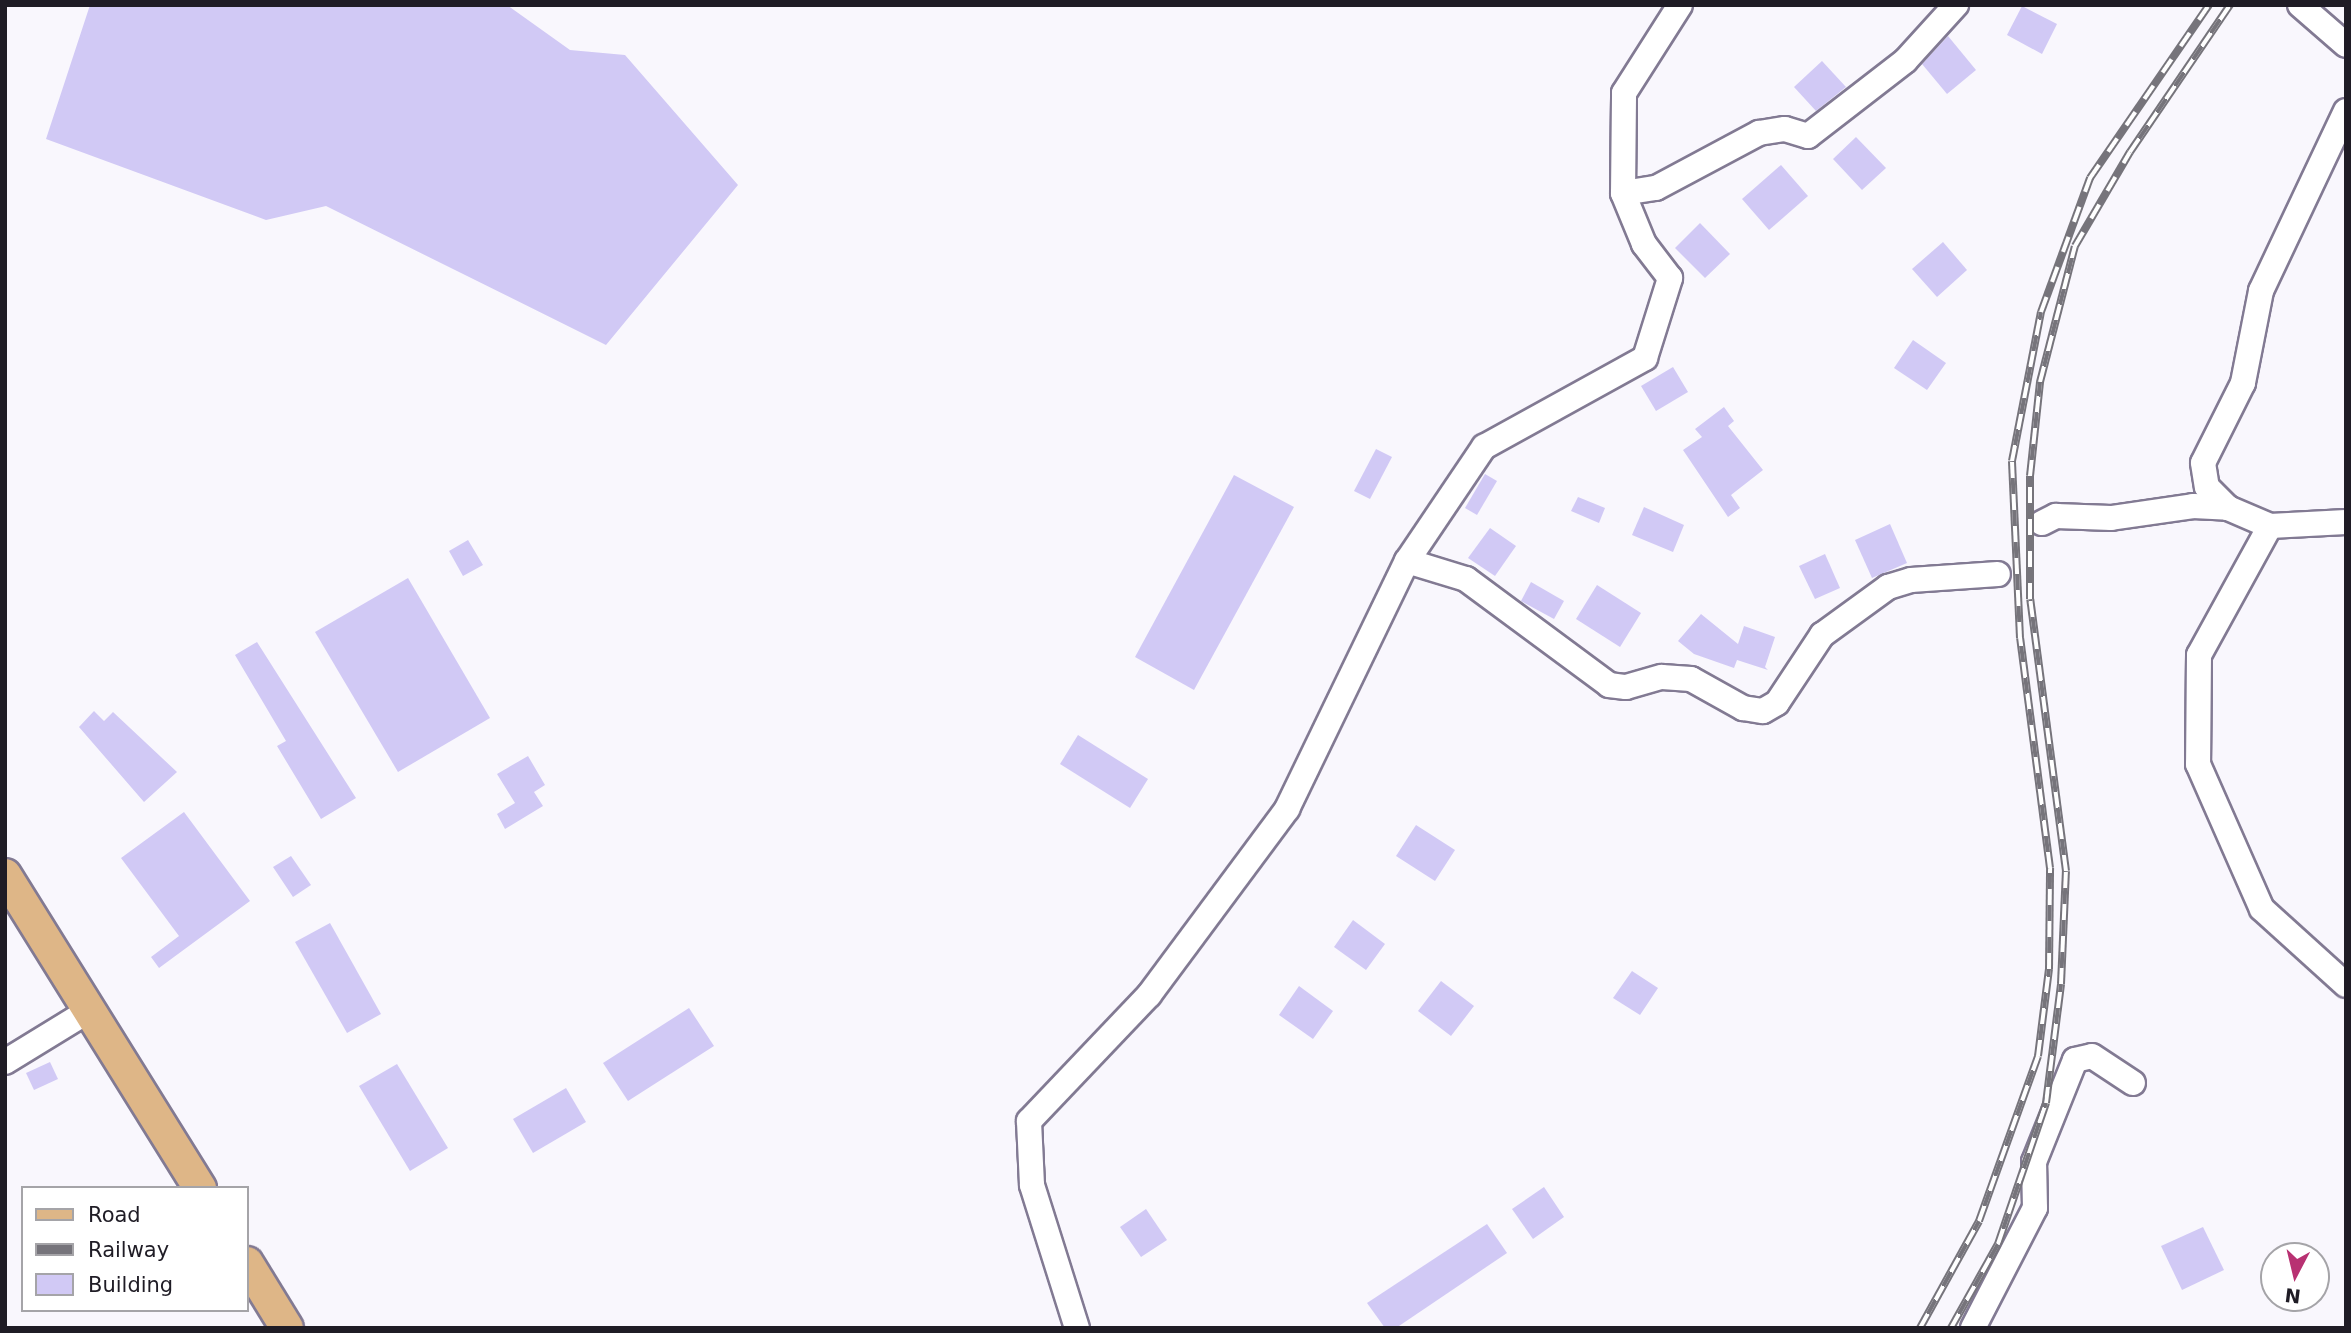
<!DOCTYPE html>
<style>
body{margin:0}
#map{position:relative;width:2351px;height:1333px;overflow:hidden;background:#f9f7fd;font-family:"DejaVu Sans",sans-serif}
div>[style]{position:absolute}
.building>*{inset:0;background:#d1c9f5}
.roads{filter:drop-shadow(2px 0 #827a93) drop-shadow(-2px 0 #827a93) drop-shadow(0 2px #827a93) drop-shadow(0 -2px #827a93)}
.minor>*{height:24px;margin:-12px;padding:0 12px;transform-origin:12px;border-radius:12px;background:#fff}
.major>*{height:32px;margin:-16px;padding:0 16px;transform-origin:16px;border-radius:16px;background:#deb687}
.rail>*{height:8px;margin-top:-4px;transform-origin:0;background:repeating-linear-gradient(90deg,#fff 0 16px,#76747b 0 32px);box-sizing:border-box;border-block:2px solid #76747b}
span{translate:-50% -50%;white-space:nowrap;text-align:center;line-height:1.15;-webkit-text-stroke:6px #fff;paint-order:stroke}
.frame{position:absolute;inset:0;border:7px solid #1f1c25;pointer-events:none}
.legend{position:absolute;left:21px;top:1186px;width:228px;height:126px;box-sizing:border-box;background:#fff;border:2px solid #a5a4a8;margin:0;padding:9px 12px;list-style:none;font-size:21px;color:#1f1c25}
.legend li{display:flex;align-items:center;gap:14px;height:35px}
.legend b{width:35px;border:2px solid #a5a4a8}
.north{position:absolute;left:2260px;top:1242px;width:70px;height:70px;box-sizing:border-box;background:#fff;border:2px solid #a5a4a8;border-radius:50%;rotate:187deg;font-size:19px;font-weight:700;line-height:28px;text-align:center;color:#1f1c25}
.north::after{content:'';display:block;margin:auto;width:24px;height:32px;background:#b83172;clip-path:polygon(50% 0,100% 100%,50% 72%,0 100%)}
</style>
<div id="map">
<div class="building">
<i style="clip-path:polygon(90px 5px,507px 5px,570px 50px,625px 55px,738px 185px,606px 345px,326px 206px,266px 220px,46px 139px)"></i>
<i style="clip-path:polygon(2022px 6px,2057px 24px,2042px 54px,2007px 35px)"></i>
<i style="clip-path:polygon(1948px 36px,1976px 70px,1947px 94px,1922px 64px)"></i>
<i style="clip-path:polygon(1822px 61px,1846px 87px,1816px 111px,1794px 87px)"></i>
<i style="clip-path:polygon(1856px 137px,1886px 168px,1862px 190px,1833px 159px)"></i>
<i style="clip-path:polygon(1781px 165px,1808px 196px,1769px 230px,1742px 199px)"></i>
<i style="clip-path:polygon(1700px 223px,1730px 254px,1705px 278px,1675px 248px)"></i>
<i style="clip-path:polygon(1943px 242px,1967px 270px,1937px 297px,1912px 269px)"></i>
<i style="clip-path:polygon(1913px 340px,1946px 363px,1927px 390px,1894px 368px)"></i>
<i style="clip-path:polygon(1673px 367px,1688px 392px,1656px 411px,1641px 386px)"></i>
<i style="clip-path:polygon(1724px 407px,1734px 421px,1728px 426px,1763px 470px,1731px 495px,1740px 508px,1728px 517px,1683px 450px,1702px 437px,1695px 429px)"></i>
<i style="clip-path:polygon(1376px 449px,1392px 457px,1370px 499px,1354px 491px)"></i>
<i style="clip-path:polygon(1485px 474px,1497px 481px,1477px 515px,1465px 508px)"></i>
<i style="clip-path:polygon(1234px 475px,1294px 507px,1194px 690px,1135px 657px)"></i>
<i style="clip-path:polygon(1578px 497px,1605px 508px,1599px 523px,1571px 511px)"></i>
<i style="clip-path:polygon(1644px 507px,1684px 525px,1673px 552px,1632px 535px)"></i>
<i style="clip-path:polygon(1890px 524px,1907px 563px,1872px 578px,1855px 540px)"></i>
<i style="clip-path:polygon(1490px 528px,1516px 546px,1495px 576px,1468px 558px)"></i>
<i style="clip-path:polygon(468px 540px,483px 565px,463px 576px,449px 551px)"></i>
<i style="clip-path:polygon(1825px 554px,1840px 588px,1815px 599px,1799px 566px)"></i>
<i style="clip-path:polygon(408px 578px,490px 718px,398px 772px,315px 632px)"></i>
<i style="clip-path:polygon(1531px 582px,1564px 601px,1554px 619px,1521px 601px)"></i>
<i style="clip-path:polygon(1597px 585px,1641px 613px,1620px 647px,1576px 619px)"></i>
<i style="clip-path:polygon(1701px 614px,1738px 644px,1744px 626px,1775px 637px,1765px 667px,1768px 670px,1737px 660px,1734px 668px,1694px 654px,1678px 641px)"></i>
<i style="clip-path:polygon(257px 642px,356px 798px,321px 819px,277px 746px,286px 741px,235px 655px)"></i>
<i style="clip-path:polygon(94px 711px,104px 721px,113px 712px,177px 772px,144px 802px,79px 727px)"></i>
<i style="clip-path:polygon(1078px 735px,1148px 779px,1130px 808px,1060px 764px)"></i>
<i style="clip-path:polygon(528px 756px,545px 785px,534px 792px,543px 806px,505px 829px,497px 814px,515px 803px,497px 774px)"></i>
<i style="clip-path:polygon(184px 812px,250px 901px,159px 968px,151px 957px,179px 936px,121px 858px)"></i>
<i style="clip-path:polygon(1416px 825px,1455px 850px,1435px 881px,1396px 856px)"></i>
<i style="clip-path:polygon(291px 856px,311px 885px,293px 897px,273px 867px)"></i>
<i style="clip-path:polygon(1353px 920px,1385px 944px,1366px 970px,1334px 947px)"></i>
<i style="clip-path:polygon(330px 923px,381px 1014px,347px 1033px,295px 942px)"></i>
<i style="clip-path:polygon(1632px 971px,1658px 988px,1640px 1015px,1613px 998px)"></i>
<i style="clip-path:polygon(1441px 981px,1474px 1006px,1451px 1036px,1418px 1011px)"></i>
<i style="clip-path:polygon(1299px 986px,1333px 1011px,1313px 1039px,1279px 1015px)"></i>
<i style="clip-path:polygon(689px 1008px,714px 1046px,628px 1101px,603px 1063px)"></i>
<i style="clip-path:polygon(50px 1062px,58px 1079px,34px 1090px,26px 1073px)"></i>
<i style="clip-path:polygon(397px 1064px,448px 1148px,410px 1171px,359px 1086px)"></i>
<i style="clip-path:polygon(566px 1088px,586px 1122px,533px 1153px,513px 1119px)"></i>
<i style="clip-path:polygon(1544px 1187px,1564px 1217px,1533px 1239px,1512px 1209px)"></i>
<i style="clip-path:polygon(1146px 1209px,1167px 1240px,1141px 1257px,1120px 1227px)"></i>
<i style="clip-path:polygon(1487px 1224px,1507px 1253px,1396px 1328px,1385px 1328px,1367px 1303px)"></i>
<i style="clip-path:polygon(2203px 1227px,2224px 1270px,2182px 1290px,2161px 1246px)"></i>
</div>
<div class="roads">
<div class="minor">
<i style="left:2300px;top:5px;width:61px;rotate:41deg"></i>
<i style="left:2346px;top:111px;width:199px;rotate:115.3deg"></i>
<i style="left:2261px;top:291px;width:94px;rotate:101.1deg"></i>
<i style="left:2243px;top:383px;width:89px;rotate:116.6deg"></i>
<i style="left:2203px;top:463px;width:24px;rotate:81deg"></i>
<i style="left:2207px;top:487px;width:30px;rotate:45deg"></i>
<i style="left:2228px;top:508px;width:46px;rotate:23.2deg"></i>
<i style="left:2270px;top:526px;width:76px;rotate:-3deg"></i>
<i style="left:1623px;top:193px;width:33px;rotate:-9deg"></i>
<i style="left:1656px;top:188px;width:117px;rotate:-28.1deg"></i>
<i style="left:1759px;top:133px;width:26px;rotate:-9deg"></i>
<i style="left:1785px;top:129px;width:24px;rotate:17deg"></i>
<i style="left:1808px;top:136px;width:123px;rotate:-37.7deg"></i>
<i style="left:1905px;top:61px;width:76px;rotate:-47.7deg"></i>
<i style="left:2042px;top:523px;width:16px;rotate:-27deg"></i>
<i style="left:2056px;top:516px;width:55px;rotate:2.1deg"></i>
<i style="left:2111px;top:518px;width:83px;rotate:-8.3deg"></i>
<i style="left:2193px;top:506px;width:35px;rotate:3deg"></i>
<i style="left:2270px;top:526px;width:147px;rotate:118.8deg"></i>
<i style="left:2199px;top:655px;width:109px;rotate:90.5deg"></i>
<i style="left:2198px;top:764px;width:158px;rotate:66.2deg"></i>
<i style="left:2262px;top:909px;width:113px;rotate:42.1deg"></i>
<i style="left:1407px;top:561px;width:62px;rotate:17deg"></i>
<i style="left:1466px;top:579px;width:178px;rotate:36.5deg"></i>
<i style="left:1609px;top:685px;width:17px;rotate:7deg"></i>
<i style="left:1626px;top:687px;width:37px;rotate:-16deg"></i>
<i style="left:1662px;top:677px;width:29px;rotate:4deg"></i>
<i style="left:1691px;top:679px;width:60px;rotate:29.1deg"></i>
<i style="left:1743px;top:708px;width:20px;rotate:9deg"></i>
<i style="left:1763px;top:711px;width:16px;rotate:-30deg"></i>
<i style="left:1777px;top:703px;width:82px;rotate:-56.5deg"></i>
<i style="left:1822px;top:635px;width:82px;rotate:-36deg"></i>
<i style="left:1888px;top:587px;width:24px;rotate:-17deg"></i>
<i style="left:1911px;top:580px;width:87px;rotate:-3.9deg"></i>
<i style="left:5px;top:1062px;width:100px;rotate:-31.5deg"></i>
<i style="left:1077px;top:1328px;width:150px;rotate:-107.5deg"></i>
<i style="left:1032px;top:1185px;width:64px;rotate:-92.7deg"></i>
<i style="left:1029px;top:1121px;width:174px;rotate:-46.4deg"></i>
<i style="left:1149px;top:995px;width:232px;rotate:-53.4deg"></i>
<i style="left:1287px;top:809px;width:276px;rotate:-64.2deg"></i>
<i style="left:1407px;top:561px;width:138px;rotate:-56deg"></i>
<i style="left:1484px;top:447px;width:184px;rotate:-28.9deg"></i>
<i style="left:1645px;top:358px;width:84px;rotate:-72.6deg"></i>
<i style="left:1670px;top:278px;width:43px;rotate:-127.4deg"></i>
<i style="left:1644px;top:244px;width:55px;rotate:-112.4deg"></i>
<i style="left:1623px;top:193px;width:100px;rotate:-89.4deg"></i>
<i style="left:1624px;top:93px;width:104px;rotate:-57.5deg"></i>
<i style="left:1973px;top:1328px;width:135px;rotate:-62.7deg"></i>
<i style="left:2035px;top:1208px;width:46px;rotate:-91.2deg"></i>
<i style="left:2034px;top:1162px;width:110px;rotate:-68.1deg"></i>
<i style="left:2075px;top:1060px;width:17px;rotate:-13deg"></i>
<i style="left:2092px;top:1056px;width:49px;rotate:33.4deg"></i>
</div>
<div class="major">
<i style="left:5px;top:875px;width:369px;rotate:58.1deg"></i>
<i style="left:247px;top:1263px;width:76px;rotate:58.4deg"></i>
</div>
</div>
<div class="rail">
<i style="left:1920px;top:1328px;width:122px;rotate:-61.1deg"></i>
<i style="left:1979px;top:1221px;width:175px;rotate:-70.3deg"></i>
<i style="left:2038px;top:1056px;width:88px;rotate:-82.8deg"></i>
<i style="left:2049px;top:969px;width:101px;rotate:-89.4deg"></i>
<i style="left:2050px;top:868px;width:232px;rotate:-97.4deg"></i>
<i style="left:2020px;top:638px;width:177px;rotate:-92.6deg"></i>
<i style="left:2012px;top:461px;width:152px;rotate:-79deg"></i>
<i style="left:2041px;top:312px;width:143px;rotate:-69.9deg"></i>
<i style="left:2090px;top:178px;width:210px;rotate:-55.5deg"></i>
<i style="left:1951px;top:1328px;width:96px;rotate:-60.8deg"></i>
<i style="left:1998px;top:1244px;width:149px;rotate:-71.2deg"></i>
<i style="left:2046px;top:1103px;width:120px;rotate:-82.8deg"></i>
<i style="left:2061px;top:984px;width:113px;rotate:-87.5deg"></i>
<i style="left:2066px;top:871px;width:274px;rotate:-97.5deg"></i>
<i style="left:2030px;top:599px;width:123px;rotate:-90deg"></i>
<i style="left:2030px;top:476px;width:95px;rotate:-83.9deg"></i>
<i style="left:2040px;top:382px;width:140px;rotate:-75.6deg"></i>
<i style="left:2075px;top:246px;width:109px;rotate:-59.7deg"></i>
<i style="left:2130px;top:152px;width:178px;rotate:-55.8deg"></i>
</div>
<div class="frame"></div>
<ul class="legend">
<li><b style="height:9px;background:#deb687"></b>Road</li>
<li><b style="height:9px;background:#76747b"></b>Railway</li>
<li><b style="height:19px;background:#d1c9f5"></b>Building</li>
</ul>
<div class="north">N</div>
</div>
